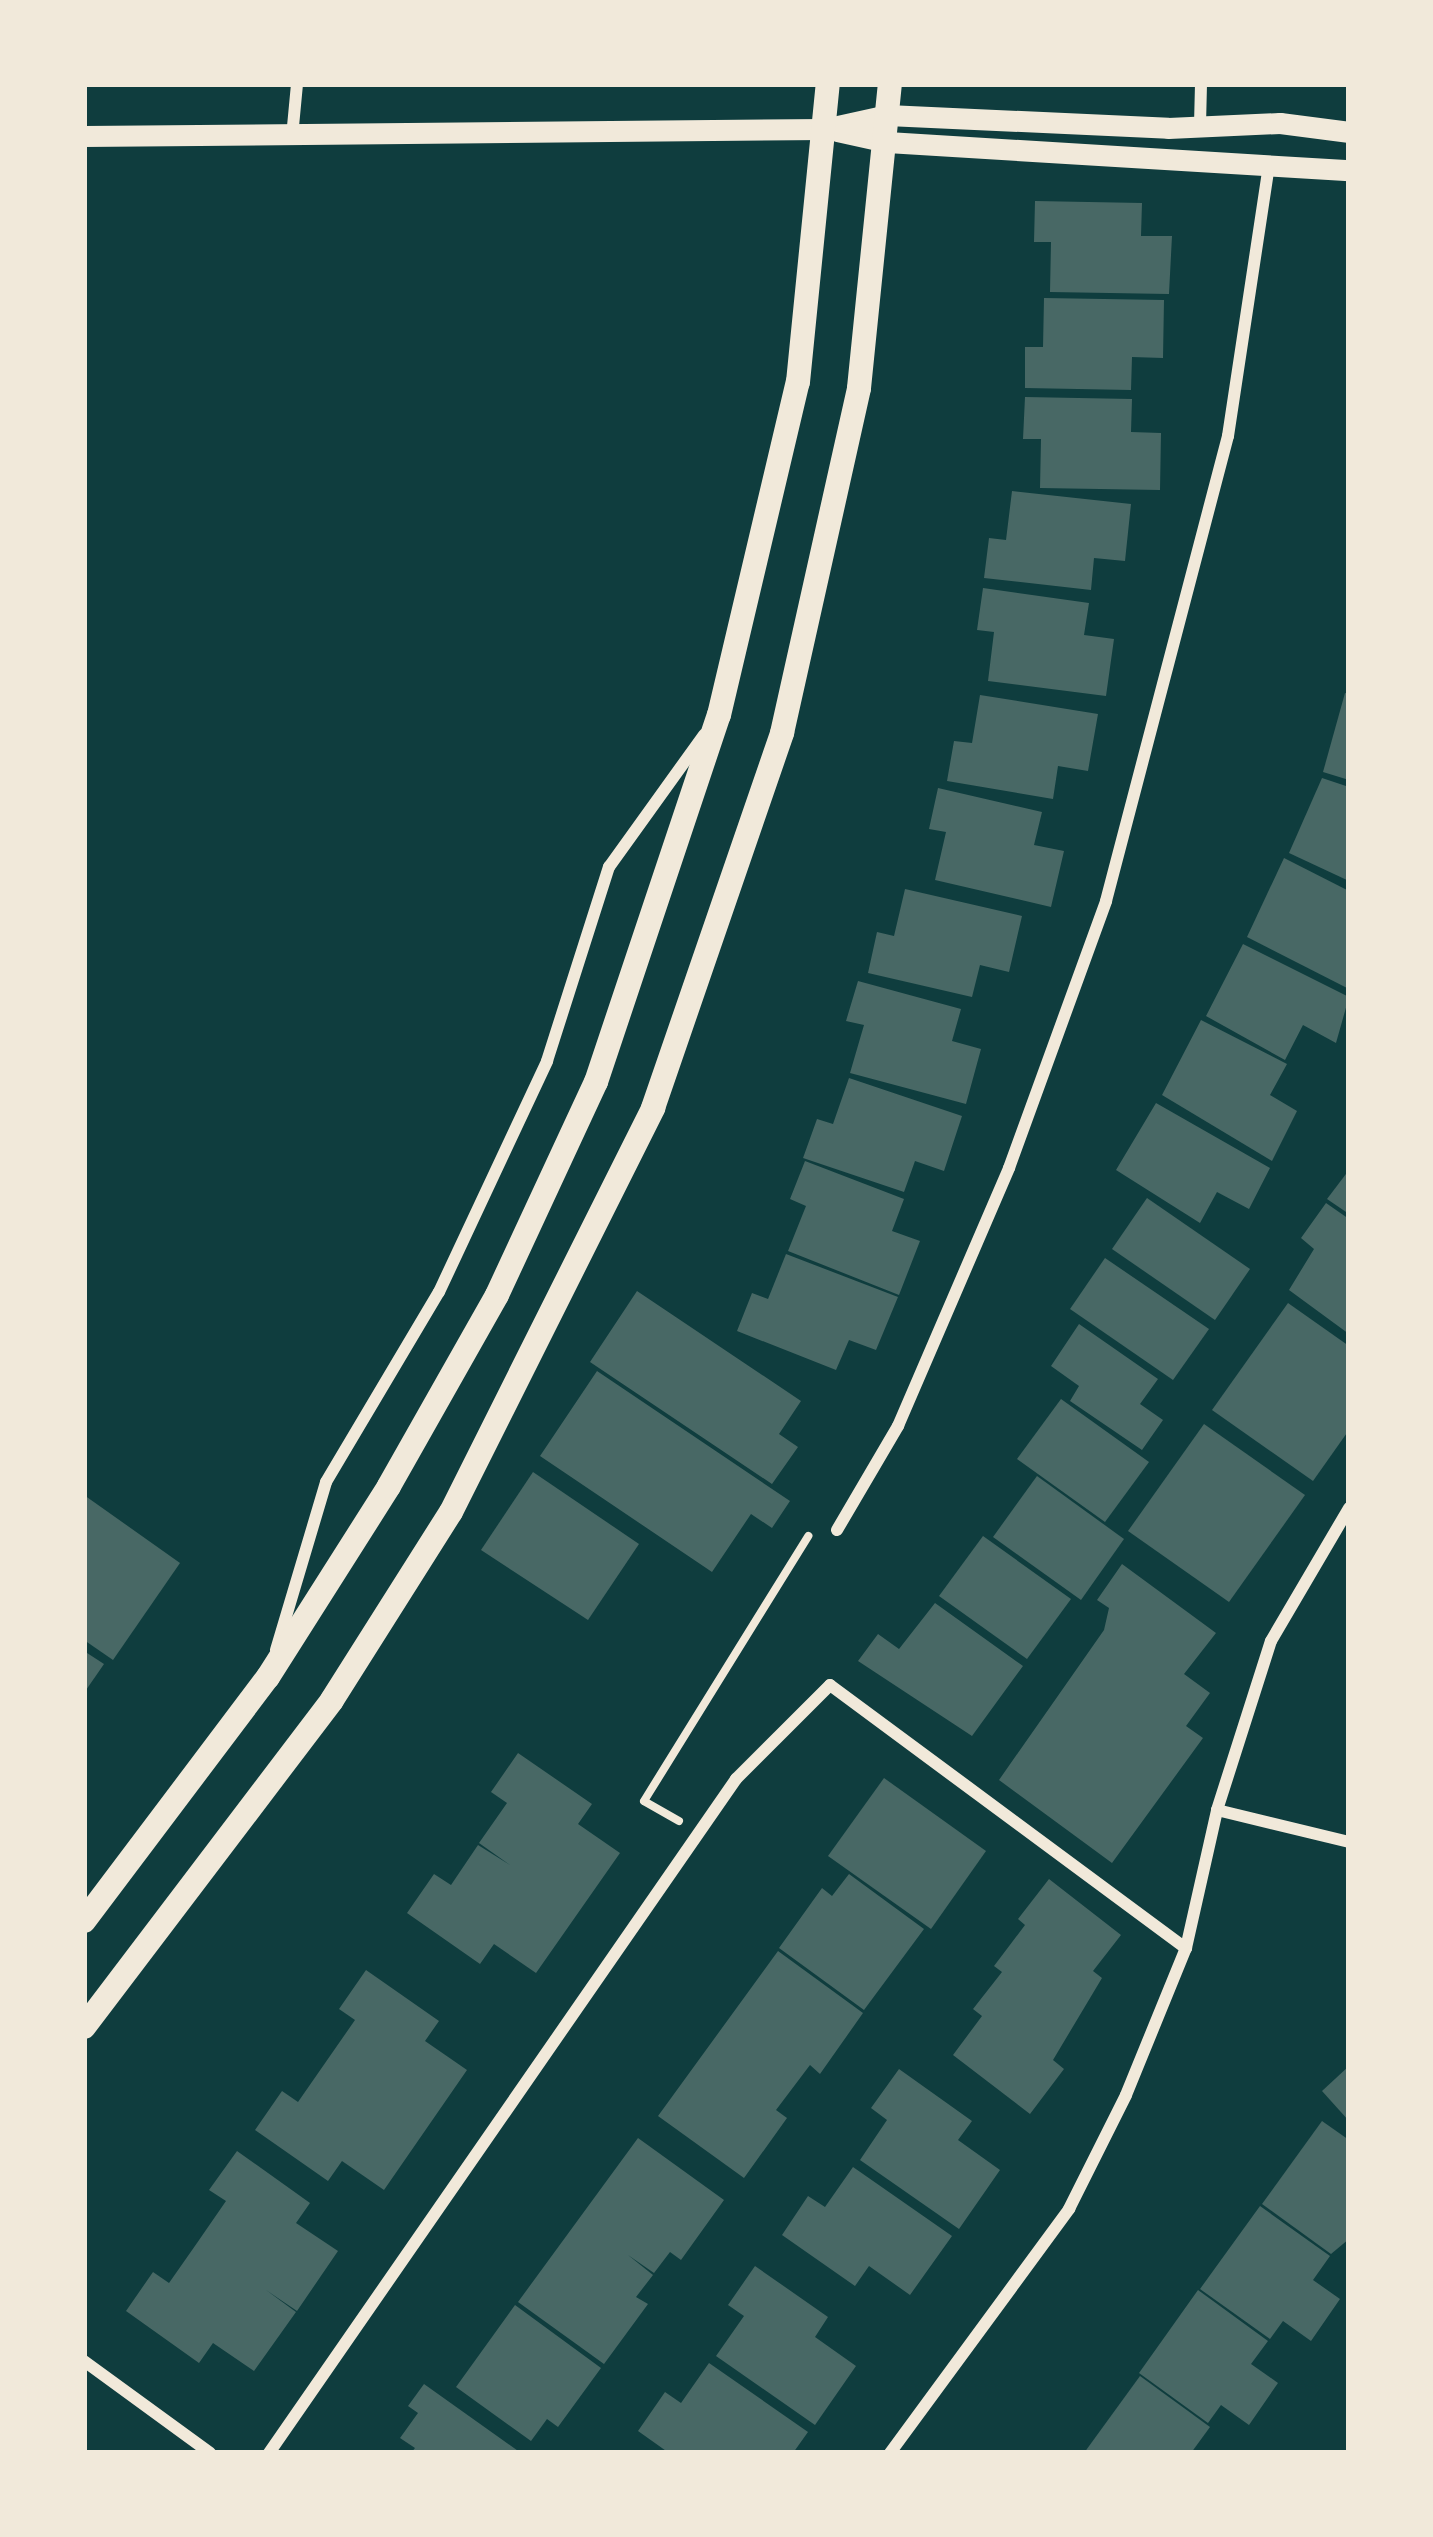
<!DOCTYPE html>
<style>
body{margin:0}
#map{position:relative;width:1433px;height:2537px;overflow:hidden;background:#0f3d3e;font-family:"Work Sans",sans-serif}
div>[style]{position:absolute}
.building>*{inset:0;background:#486865}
.path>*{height:8px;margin:-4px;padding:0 4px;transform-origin:4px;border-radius:4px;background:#f1e9da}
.minor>*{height:12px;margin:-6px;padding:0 6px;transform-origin:6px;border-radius:6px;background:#f1e9da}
.tertiary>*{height:21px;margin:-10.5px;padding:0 10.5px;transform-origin:10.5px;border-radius:10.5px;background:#f1e9da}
.secondary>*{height:24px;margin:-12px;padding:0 12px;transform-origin:12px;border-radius:12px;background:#f1e9da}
span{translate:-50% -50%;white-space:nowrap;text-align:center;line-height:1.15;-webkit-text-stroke:12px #f1e9da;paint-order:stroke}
.frame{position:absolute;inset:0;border:87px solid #f1e9da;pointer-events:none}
</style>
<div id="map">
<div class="building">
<i style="clip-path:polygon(1035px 201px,1142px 203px,1141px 236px,1172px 236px,1169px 294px,1050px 292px,1051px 242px,1034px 242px)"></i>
<i style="clip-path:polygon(1044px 298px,1164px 300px,1163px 358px,1132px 357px,1131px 390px,1025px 388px,1025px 347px,1043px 347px)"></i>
<i style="clip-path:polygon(1025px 397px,1132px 399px,1131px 432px,1161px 433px,1160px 490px,1040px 488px,1041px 439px,1023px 439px)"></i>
<i style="clip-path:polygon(1012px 491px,1131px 504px,1125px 561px,1094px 558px,1091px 590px,984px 578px,989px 538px,1006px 540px)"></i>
<i style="clip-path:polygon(983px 588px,1089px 603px,1084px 635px,1114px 639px,1106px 696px,988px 681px,994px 632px,977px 630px)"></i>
<i style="clip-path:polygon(1345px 693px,1349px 694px,1349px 780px,1323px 772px)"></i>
<i style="clip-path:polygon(980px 695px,1098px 714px,1088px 771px,1058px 766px,1053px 799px,947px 781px,954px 741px,972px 743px)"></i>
<i style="clip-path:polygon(1322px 778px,1349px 787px,1349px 881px,1289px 853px)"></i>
<i style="clip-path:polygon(938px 788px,1042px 812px,1034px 845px,1064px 851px,1051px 907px,935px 880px,946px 832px,929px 829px)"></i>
<i style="clip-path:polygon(1284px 858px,1349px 891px,1349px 989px,1247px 937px)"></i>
<i style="clip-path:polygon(905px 889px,1022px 916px,1009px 972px,980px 965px,972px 997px,868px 973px,877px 932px,894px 936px)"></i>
<i style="clip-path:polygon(1243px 944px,1349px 997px,1336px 1043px,1303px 1025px,1285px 1060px,1206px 1016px)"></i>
<i style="clip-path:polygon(858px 981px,961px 1009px,952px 1041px,981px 1049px,966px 1104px,850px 1073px,864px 1025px,846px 1021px)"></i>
<i style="clip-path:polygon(1201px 1020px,1287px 1064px,1270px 1095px,1297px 1111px,1272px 1161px,1162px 1095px)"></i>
<i style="clip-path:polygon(849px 1078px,962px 1116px,944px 1171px,915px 1161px,904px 1192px,803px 1158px,817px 1119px,833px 1124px)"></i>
<i style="clip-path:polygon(1156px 1103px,1270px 1168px,1249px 1209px,1217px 1192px,1200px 1223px,1116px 1170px)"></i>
<i style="clip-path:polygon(805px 1161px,904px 1199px,892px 1231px,920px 1241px,899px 1295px,788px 1251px,806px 1206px,790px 1199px)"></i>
<i style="clip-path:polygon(1349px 1170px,1349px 1214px,1327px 1199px)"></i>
<i style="clip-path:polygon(1147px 1198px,1250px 1269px,1215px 1320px,1112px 1249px)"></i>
<i style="clip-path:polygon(1326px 1203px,1349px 1219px,1349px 1334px,1289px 1290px,1314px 1249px,1301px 1238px)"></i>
<i style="clip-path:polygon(786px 1254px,898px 1297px,876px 1350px,849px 1340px,836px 1370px,737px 1331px,752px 1293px,768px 1299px)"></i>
<i style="clip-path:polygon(1105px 1258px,1209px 1329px,1173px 1380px,1070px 1309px)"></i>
<i style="clip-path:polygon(637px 1291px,801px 1401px,779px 1434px,798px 1447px,772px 1484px,590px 1362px)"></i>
<i style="clip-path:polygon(1288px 1303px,1349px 1346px,1349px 1430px,1313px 1481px,1212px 1410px)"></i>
<i style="clip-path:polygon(1079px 1324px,1158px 1379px,1140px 1404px,1163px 1420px,1142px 1450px,1070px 1401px,1079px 1386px,1051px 1366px)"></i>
<i style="clip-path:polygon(597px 1371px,790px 1501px,772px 1528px,751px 1514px,712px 1572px,540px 1456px)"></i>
<i style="clip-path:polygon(1061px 1399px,1149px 1462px,1105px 1522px,1017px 1459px)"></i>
<i style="clip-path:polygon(1204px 1424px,1305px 1495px,1229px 1602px,1128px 1531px)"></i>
<i style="clip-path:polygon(533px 1472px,639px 1544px,588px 1620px,481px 1550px)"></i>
<i style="clip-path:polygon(1037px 1476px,1124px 1539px,1081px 1600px,993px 1537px)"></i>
<i style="clip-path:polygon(84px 1495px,180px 1563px,113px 1660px,84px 1640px)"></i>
<i style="clip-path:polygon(983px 1536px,1071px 1599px,1027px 1659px,939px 1596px)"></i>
<i style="clip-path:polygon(1122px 1564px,1216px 1633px,1184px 1674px,1210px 1693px,1186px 1726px,1203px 1738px,1112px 1863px,999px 1780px,1104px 1630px,1109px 1608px,1097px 1600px)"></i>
<i style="clip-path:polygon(935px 1603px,1023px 1666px,972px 1736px,858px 1661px,878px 1634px,899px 1649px)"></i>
<i style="clip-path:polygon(84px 1651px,104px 1664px,84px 1693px)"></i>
<i style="clip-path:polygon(518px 1753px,592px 1804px,578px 1824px,620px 1853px,536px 1973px,494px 1944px,480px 1964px,407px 1913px,434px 1874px,451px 1885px,478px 1845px,510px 1865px,479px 1843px,507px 1803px,491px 1792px)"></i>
<i style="clip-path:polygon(884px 1778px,986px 1851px,931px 1929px,828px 1856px)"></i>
<i style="clip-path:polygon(849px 1874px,924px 1929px,864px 2010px,779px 1948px,822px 1888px,832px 1896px)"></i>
<i style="clip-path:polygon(1049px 1879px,1121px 1935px,1093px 1971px,1102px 1978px,1053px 2060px,1064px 2069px,1030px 2114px,953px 2055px,982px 2016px,973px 2009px,1002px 1972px,994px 1966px,1025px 1925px,1018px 1919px)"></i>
<i style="clip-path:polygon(778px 1951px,863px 2013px,820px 2074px,810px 2065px,776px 2110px,787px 2118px,744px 2178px,658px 2116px)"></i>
<i style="clip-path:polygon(366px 1970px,439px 2021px,425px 2041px,467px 2070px,384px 2190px,342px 2161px,328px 2181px,255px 2130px,282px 2091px,298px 2102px,355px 2020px,339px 2009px)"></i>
<i style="clip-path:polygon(1349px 2066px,1349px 2121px,1322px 2091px)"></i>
<i style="clip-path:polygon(899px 2069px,972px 2121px,958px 2140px,1000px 2170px,959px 2229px,860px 2160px,887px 2120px,871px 2108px)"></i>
<i style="clip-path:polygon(1322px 2121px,1349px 2140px,1349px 2239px,1331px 2254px,1262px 2204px)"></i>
<i style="clip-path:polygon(638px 2138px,724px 2200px,681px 2260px,670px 2252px,654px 2273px,628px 2255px,653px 2275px,636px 2297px,648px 2304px,604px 2364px,518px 2302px)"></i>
<i style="clip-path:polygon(237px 2151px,310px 2203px,296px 2223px,338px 2251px,297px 2311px,266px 2290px,296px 2312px,254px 2371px,213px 2343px,199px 2363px,126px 2311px,153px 2272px,169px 2283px,197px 2243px,226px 2201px,209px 2190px)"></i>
<i style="clip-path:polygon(853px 2167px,952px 2236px,910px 2295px,869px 2266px,855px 2286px,782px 2235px,808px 2196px,825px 2207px)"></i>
<i style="clip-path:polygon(1260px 2206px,1330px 2256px,1313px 2280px,1340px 2299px,1311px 2341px,1283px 2321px,1270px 2339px,1200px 2289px)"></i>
<i style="clip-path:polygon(755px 2266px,828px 2317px,815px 2337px,856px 2366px,815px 2425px,716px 2356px,744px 2316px,728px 2305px)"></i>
<i style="clip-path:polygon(1198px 2290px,1268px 2341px,1251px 2364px,1278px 2383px,1249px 2425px,1221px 2405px,1208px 2423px,1139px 2373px)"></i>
<i style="clip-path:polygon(515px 2305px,601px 2368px,558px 2427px,547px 2419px,531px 2441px,456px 2387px)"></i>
<i style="clip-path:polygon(709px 2363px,808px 2432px,793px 2453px,669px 2453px,638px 2431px,665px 2392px,681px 2403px)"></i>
<i style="clip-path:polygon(1140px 2376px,1210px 2427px,1191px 2453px,1084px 2453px)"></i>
<i style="clip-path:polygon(424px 2384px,521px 2453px,411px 2453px,415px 2448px,400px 2438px,418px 2413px,408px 2406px)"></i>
</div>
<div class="path">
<i style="left:679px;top:1821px;width:40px;rotate:-150.3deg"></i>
<i style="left:644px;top:1801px;width:312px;rotate:-58.2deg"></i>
</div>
<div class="minor">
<i style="left:1200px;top:125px;width:41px;rotate:-88.6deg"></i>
<i style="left:292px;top:137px;width:53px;rotate:-84.6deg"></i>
<i style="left:837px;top:1530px;width:121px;rotate:-59.6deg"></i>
<i style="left:898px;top:1426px;width:281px;rotate:-66.7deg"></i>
<i style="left:1009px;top:1168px;width:284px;rotate:-70deg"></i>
<i style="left:1106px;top:901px;width:481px;rotate:-75.3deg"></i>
<i style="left:1228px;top:436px;width:274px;rotate:-81.4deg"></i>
<i style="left:276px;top:1650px;width:175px;rotate:-73.4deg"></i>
<i style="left:326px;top:1482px;width:221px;rotate:-59.3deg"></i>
<i style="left:439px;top:1292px;width:255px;rotate:-64.9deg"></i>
<i style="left:547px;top:1061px;width:204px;rotate:-72.3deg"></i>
<i style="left:609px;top:867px;width:163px;rotate:-54.3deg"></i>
<i style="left:1217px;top:1810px;width:136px;rotate:13.6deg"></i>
<i style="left:84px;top:2361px;width:156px;rotate:36.1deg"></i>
<i style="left:269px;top:2453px;width:820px;rotate:-55.28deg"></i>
<i style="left:736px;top:1779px;width:133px;rotate:-45deg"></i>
<i style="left:830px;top:1685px;width:443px;rotate:36.5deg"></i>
<i style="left:890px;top:2453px;width:303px;rotate:-53.7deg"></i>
<i style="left:1069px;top:2209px;width:127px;rotate:-63.4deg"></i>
<i style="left:1126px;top:2095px;width:159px;rotate:-67.8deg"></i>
<i style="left:1186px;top:1948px;width:141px;rotate:-77.3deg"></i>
<i style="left:1217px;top:1810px;width:177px;rotate:-72.3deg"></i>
<i style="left:1271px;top:1641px;width:154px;rotate:-59.6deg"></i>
</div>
<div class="tertiary">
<i style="left:837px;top:131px;width:51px;rotate:12.4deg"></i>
<i style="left:887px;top:142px;width:463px;rotate:3.5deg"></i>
<i style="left:84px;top:136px;width:740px;rotate:-0.54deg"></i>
<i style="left:824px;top:129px;width:65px;rotate:-12.5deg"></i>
<i style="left:887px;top:115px;width:281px;rotate:2.6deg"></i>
<i style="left:1168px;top:128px;width:112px;rotate:-2.6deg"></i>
<i style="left:1280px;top:123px;width:70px;rotate:7.4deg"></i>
</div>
<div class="secondary">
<i style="left:84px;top:1921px;width:306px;rotate:-53deg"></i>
<i style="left:268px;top:1677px;width:226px;rotate:-57.6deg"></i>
<i style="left:389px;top:1486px;width:219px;rotate:-60.5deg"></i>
<i style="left:497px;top:1295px;width:235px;rotate:-65.1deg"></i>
<i style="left:596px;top:1082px;width:387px;rotate:-71.5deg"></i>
<i style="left:719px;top:715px;width:342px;rotate:-76.7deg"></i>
<i style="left:798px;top:382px;width:300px;rotate:-84.3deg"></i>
<i style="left:84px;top:2027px;width:410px;rotate:-52.8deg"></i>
<i style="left:332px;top:1700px;width:222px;rotate:-57.7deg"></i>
<i style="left:451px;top:1512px;width:452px;rotate:-63.4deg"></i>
<i style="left:653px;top:1108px;width:397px;rotate:-71deg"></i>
<i style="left:782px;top:733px;width:353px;rotate:-77.4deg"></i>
<i style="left:859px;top:388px;width:306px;rotate:-84.2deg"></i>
</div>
<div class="frame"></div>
</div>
